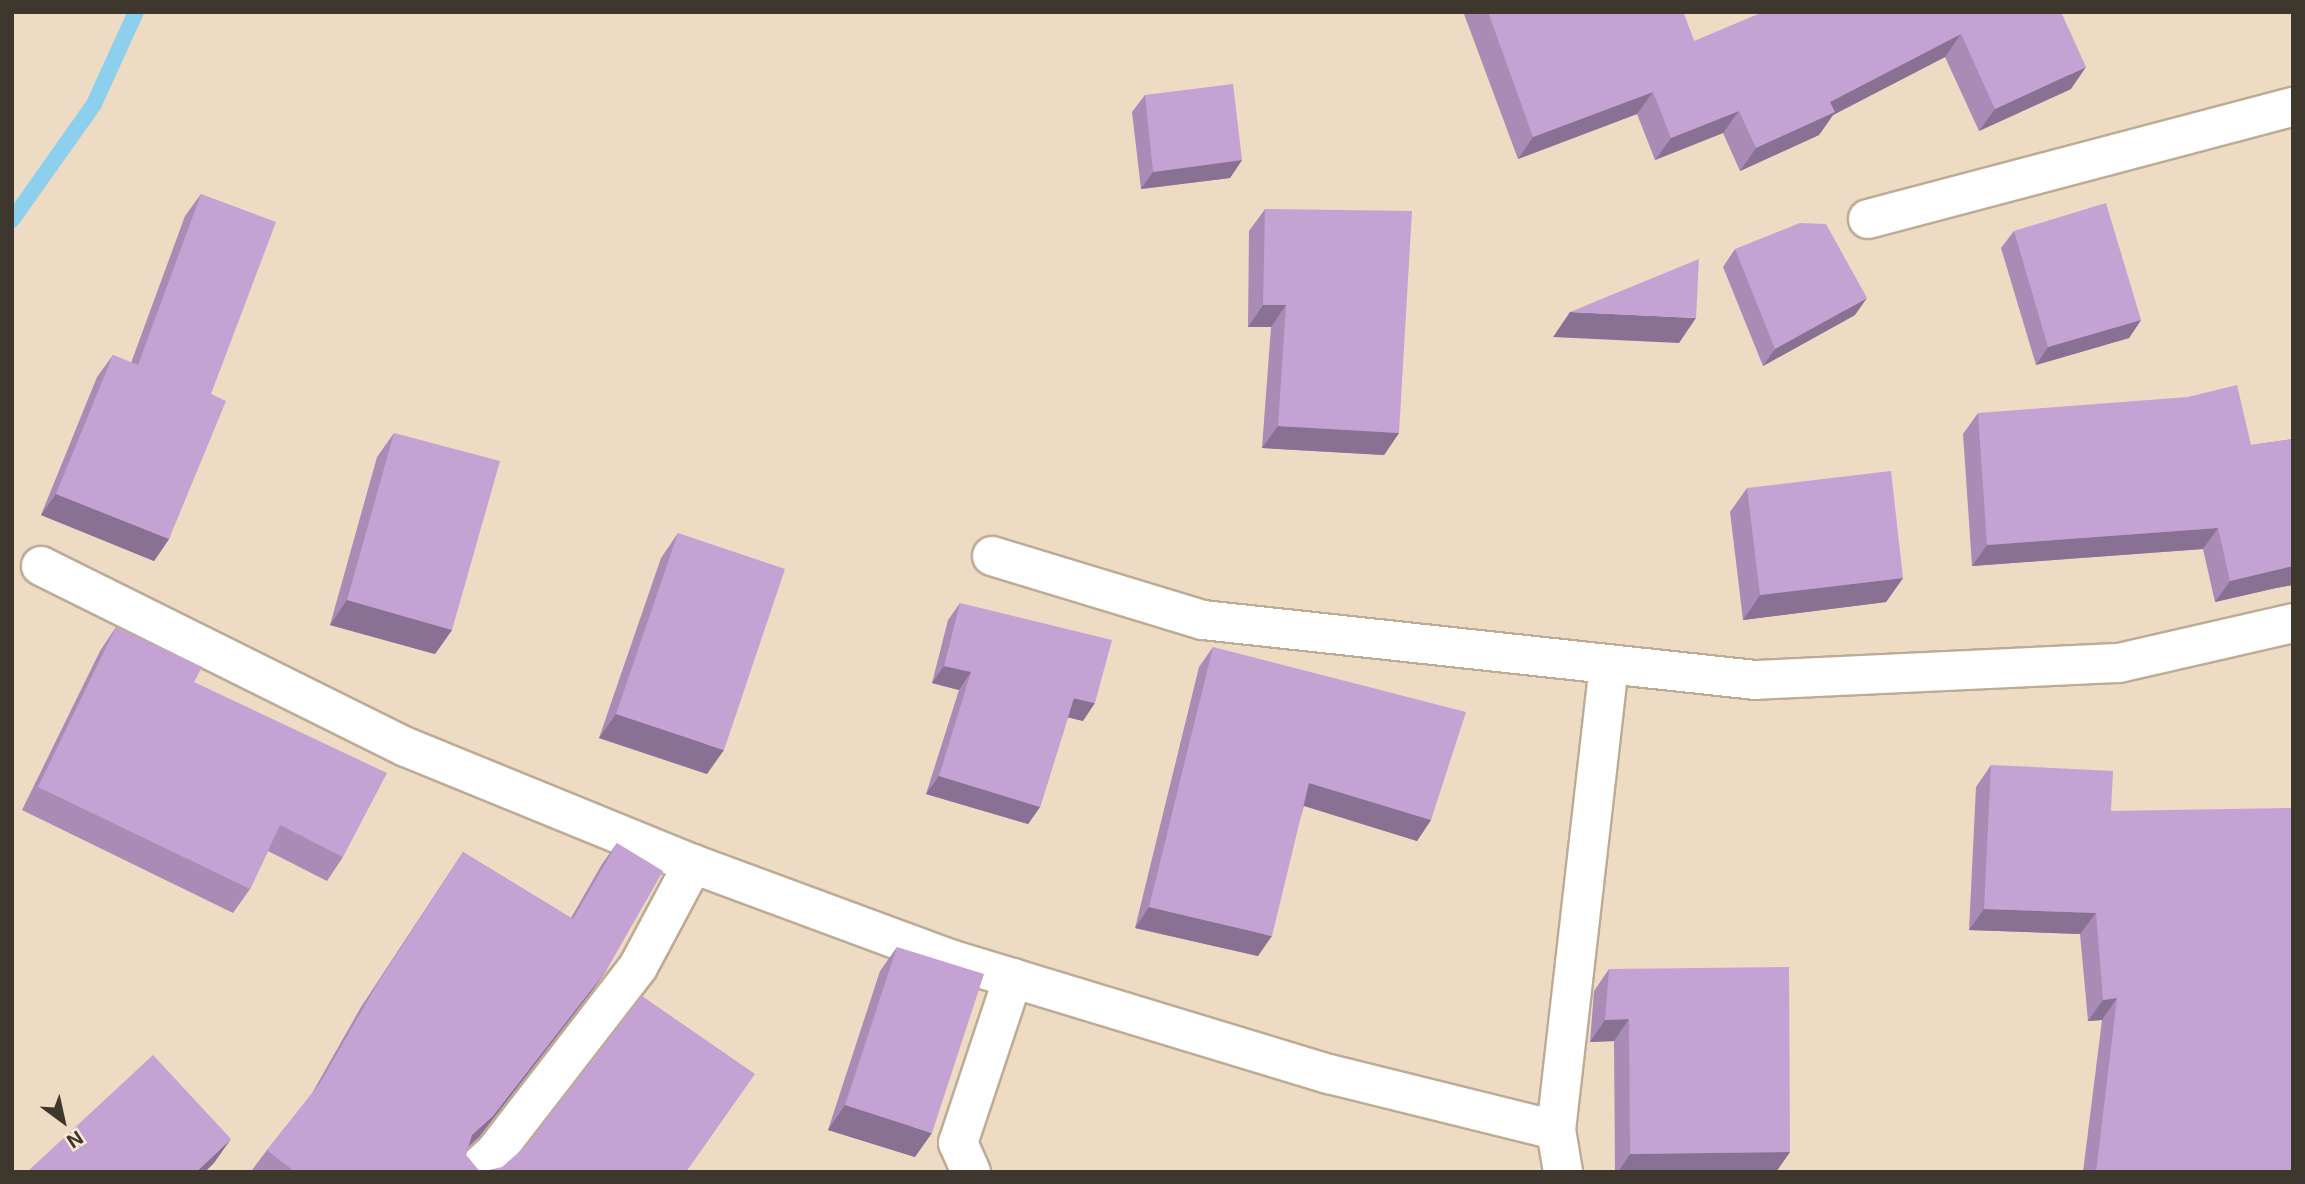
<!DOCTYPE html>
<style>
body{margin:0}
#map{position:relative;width:2305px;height:1184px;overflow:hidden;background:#eedbc4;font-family:Inter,sans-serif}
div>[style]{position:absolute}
.stream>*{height:16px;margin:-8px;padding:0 8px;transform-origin:8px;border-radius:8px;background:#8dd0ee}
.roads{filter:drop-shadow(2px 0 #bdab95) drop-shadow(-2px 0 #bdab95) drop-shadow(0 2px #bdab95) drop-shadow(0 -2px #bdab95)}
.minor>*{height:38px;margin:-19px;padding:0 19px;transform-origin:19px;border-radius:19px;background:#fff}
.wall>*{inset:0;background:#a98bb6}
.shaded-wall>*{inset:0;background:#897194}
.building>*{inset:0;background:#c4a2d4}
span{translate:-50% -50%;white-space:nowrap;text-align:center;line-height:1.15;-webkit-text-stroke:6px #fbe8d1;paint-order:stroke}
.frame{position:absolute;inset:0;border:14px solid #3e372e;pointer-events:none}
.north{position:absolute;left:28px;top:1086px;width:70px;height:70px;-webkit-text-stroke:5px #fbe8d1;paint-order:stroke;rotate:147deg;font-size:19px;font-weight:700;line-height:28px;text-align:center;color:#3e372e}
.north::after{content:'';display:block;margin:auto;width:24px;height:32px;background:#3e372e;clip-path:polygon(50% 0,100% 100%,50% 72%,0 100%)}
</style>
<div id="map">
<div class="stream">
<i style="left:12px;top:220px;width:142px;rotate:-54.7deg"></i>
<i style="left:94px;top:104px;width:101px;rotate:-65.5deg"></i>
</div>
<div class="roads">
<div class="minor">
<i style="left:1868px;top:219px;width:440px;rotate:-14.8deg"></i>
<i style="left:992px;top:556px;width:220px;rotate:16.9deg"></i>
<i style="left:1203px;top:620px;width:555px;rotate:6.2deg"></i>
<i style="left:1755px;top:680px;width:364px;rotate:-2.7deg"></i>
<i style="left:2119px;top:663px;width:179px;rotate:-12.9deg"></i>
<i style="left:41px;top:566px;width:407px;rotate:26.4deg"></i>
<i style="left:406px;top:747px;width:310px;rotate:22.2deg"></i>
<i style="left:1556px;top:1130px;width:467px;rotate:-83.5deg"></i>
<i style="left:473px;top:1172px;width:30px;rotate:-42deg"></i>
<i style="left:495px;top:1152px;width:234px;rotate:-52.3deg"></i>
<i style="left:638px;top:967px;width:117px;rotate:-61.9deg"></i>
<i style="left:693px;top:864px;width:277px;rotate:20.3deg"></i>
<i style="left:953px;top:960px;width:393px;rotate:16.9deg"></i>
<i style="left:1329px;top:1074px;width:234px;rotate:13.9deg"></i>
<i style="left:1556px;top:1130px;width:43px;rotate:80.5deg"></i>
<i style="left:971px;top:1172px;width:32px;rotate:-114deg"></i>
<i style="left:958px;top:1143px;width:174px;rotate:-71.6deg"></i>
</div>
</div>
<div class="wall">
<i style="clip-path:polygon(1465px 12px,1683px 12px,1694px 41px,2061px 12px,2071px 89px,1979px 131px,1945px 57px,1833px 115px,1819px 135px,1740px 171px,1723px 133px,1655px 160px,1637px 114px,1518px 159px,1464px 14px)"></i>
<i style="clip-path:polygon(1145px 95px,1242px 160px,1230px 178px,1141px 189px,1132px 112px)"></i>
<i style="clip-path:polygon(201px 194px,211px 394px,169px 539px,154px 561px,41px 515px,97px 377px,113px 355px,131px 363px,185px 216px)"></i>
<i style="clip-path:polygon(1265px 209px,1399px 433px,1384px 455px,1262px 448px,1271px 327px,1248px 327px,1249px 231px)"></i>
<i style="clip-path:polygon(2014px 231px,2141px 320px,2129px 338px,2036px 365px,2001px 248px)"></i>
<i style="clip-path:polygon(1735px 249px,1855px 315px,1763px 366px,1723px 267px)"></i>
<i style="clip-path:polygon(1978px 413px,2251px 445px,2293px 439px,2293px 585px,2276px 588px,2215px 602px,2203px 549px,1972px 566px,1963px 434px)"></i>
<i style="clip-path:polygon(394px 433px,452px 630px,435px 654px,330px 625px,377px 457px)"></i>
<i style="clip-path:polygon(1747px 488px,1903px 578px,1886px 602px,1743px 620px,1730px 512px)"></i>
<i style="clip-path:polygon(678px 533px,707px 774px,599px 738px,661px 558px)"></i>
<i style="clip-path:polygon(960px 603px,1083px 721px,1068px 717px,1040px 807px,1028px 824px,926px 794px,959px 690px,932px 683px,948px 620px)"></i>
<i style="clip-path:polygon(116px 627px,194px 682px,343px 857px,327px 881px,268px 851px,250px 889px,233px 913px,22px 810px,100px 651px)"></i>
<i style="clip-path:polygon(1213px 647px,1431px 820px,1417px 841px,1304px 806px,1258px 956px,1135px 928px,1199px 667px)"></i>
<i style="clip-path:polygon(1991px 765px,2111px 811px,2293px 1172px,2083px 1172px,2102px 1020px,2088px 1021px,2080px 934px,1969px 930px,1976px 787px)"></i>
<i style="clip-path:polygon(617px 843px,606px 971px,591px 992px,479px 1137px,469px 1146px,466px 1155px,480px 1172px,686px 1172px,254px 1172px,252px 1170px,267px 1150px,311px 1095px,361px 1007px,463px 852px,571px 918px,602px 864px)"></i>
<i style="clip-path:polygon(897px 947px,915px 1157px,828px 1130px,880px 971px)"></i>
<i style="clip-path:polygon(1609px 969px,1790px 1152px,1776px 1172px,1615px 1172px,1614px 1041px,1590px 1042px,1594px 991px)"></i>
</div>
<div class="shaded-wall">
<i style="clip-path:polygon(1961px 34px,1945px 57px,1833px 115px,1819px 135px,1740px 171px,1756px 148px,1830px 102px)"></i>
<i style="clip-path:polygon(2086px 67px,2071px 89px,1979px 131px,1995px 109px)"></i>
<i style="clip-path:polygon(1653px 92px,1637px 114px,1518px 159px,1533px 137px)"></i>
<i style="clip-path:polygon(1739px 111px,1723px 133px,1655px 160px,1671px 138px)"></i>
<i style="clip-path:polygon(1242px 160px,1230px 178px,1141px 189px,1153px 172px)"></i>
<i style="clip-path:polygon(1867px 298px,1855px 315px,1763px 366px,1775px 349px)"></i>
<i style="clip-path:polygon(1263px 305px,1286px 305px,1271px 327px,1248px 327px)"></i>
<i style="clip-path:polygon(1570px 312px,1696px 318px,1679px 343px,1553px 337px)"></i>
<i style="clip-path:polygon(2141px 320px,2129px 338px,2036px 365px,2048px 347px)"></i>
<i style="clip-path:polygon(1278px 426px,1399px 433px,1384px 455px,1262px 448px)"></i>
<i style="clip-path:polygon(56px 494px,169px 539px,154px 561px,41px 515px)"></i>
<i style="clip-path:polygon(2218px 528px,2203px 549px,1972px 566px,1987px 545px)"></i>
<i style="clip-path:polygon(2293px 566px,2293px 585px,2276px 588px,2215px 602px,2230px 581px)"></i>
<i style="clip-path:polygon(1903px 578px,1886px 602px,1743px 620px,1760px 595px)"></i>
<i style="clip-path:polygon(347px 600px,452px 630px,435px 654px,330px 625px)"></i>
<i style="clip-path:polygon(944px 666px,971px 672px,959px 690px,932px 683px)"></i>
<i style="clip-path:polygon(1074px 698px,1095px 703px,1083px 721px,1062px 716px)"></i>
<i style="clip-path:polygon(616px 714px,724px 750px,707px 774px,599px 738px)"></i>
<i style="clip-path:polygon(939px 776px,1040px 807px,1028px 824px,926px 794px)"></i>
<i style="clip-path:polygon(1309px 783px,1431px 820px,1417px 841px,1295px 803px)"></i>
<i style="clip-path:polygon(1149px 907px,1272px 936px,1258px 956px,1135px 928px)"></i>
<i style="clip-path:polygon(1984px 909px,2096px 913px,2080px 934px,1969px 930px)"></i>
<i style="clip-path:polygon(606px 971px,591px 992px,479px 1137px,458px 1156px,472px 1135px)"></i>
<i style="clip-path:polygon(2117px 998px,2102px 1020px,2088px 1021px,2103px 1000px)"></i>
<i style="clip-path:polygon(1629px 1019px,1614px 1041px,1590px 1042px,1605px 1020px)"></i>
<i style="clip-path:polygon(845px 1105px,932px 1133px,915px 1157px,828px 1130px)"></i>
<i style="clip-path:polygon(231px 1139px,214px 1163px,205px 1172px,196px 1172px)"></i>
<i style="clip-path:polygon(1790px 1152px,1776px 1172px,1618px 1172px,1630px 1154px)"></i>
</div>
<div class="building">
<i style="clip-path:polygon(1488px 12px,1683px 12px,1694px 41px,1763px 12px,2061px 12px,2086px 67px,1995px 109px,1961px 34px,1830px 102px,1835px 112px,1756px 148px,1739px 111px,1671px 138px,1653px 92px,1533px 137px)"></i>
<i style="clip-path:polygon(1233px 84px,1242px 160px,1153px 172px,1145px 95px)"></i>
<i style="clip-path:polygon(201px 194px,276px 222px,211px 394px,226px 401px,169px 539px,56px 494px,113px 355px,138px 365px)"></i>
<i style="clip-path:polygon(2106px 203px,2141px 320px,2048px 347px,2014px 231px)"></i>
<i style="clip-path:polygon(1265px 209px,1412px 211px,1399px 433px,1278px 426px,1286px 305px,1263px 305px)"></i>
<i style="clip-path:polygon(1800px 223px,1826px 224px,1867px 298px,1775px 349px,1735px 249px)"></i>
<i style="clip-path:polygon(1699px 259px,1696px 318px,1570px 312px)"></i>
<i style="clip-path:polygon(2237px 385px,2251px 445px,2293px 439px,2293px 566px,2230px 581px,2218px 528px,1987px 545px,1978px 413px,2188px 397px)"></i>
<i style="clip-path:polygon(394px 433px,500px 461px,452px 630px,347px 600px)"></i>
<i style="clip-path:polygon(1891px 471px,1903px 578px,1760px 595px,1747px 488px)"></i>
<i style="clip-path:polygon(678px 533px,785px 569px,724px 750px,616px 714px)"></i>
<i style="clip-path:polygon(960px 603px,1112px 640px,1095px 703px,1074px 698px,1040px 807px,939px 776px,971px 672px,944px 666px)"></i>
<i style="clip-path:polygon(116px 627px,202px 667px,194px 682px,387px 773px,343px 857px,280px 825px,250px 889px,38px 787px)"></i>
<i style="clip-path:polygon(1213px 647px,1466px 712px,1431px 820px,1309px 783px,1272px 936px,1149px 907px)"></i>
<i style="clip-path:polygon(1991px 765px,2113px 771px,2111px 811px,2293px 808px,2293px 1172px,2096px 1172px,2117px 998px,2103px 1000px,2096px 913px,1984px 909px)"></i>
<i style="clip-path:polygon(617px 843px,663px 871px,606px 971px,493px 1116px,472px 1135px,466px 1155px,480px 1172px,502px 1167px,527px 1145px,642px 996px,755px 1074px,686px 1172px,295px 1172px,267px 1150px,320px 1083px,376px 986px,463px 852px,573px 919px)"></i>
<i style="clip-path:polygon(897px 947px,984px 974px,932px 1133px,845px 1105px)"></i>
<i style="clip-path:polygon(1789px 967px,1790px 1152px,1630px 1154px,1629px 1019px,1605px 1020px,1609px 969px)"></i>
<i style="clip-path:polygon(153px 1055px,231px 1139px,196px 1172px,27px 1172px)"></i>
</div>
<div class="frame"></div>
<div class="north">N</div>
</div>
